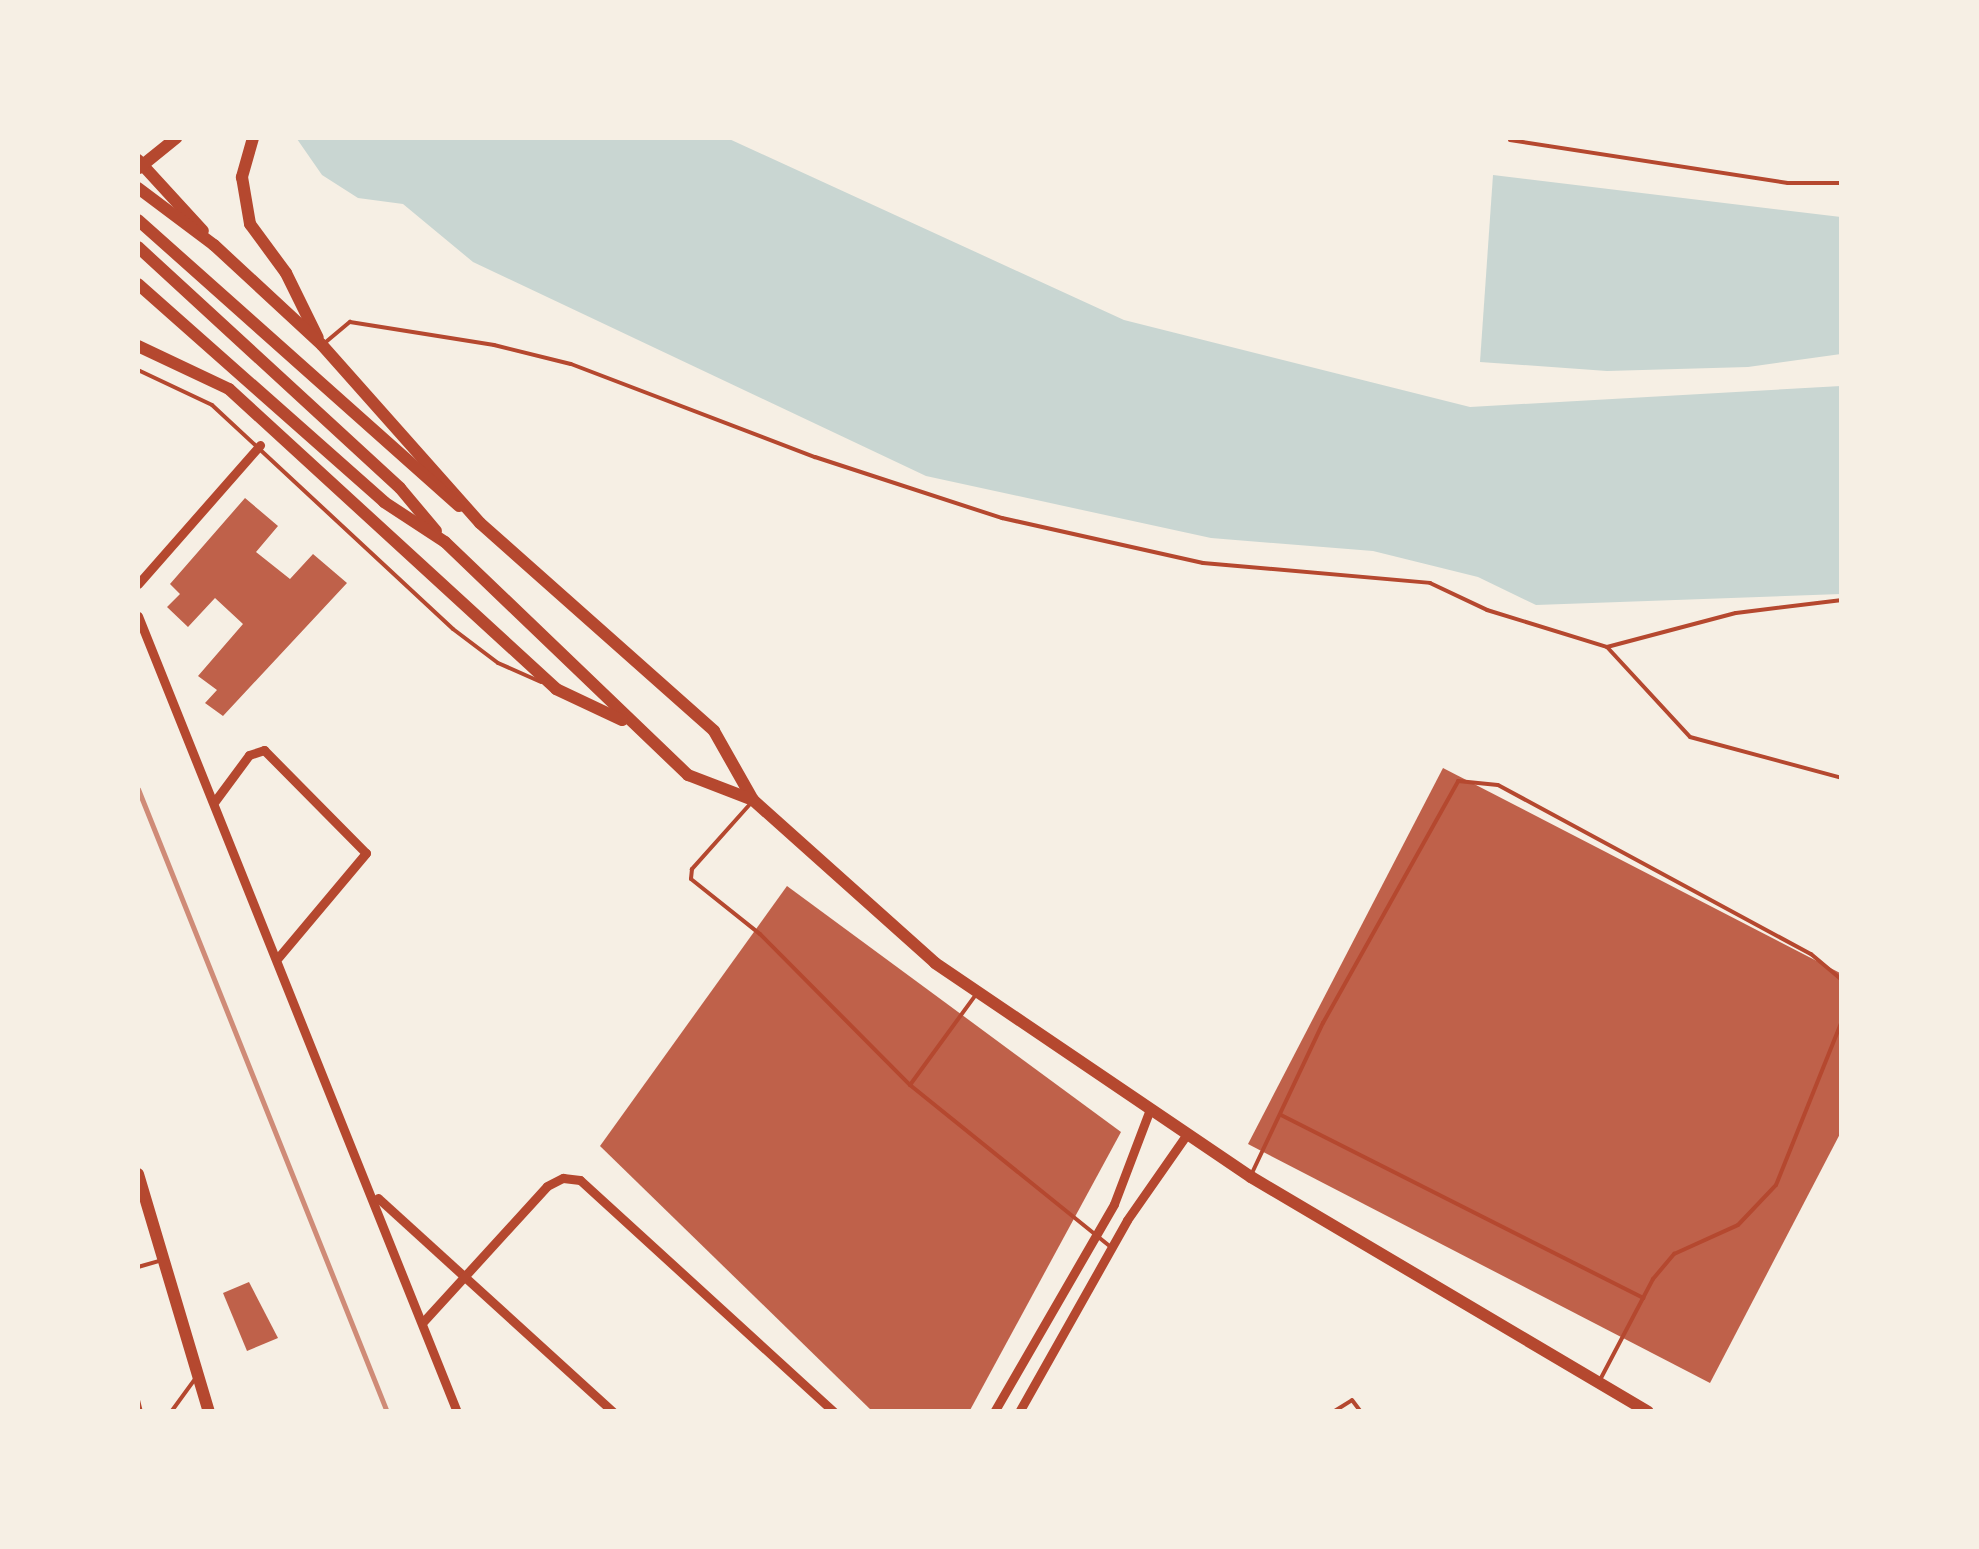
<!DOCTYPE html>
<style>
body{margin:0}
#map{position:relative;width:1979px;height:1549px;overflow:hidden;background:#f6efe4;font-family:Merriweather,serif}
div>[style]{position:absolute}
.water>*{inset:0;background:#c9d6d2}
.building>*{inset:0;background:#bf614a}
.service>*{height:4px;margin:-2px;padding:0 2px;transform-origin:2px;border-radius:2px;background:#b5482f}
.minor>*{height:9px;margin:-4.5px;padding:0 4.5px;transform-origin:4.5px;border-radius:4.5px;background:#b5482f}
.primary>*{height:12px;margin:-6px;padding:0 6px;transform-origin:6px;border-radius:6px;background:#b5482f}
.rail>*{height:5px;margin:-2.5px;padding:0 2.5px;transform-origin:2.5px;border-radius:2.5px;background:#cf8b77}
span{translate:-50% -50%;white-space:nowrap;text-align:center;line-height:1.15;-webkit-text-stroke:10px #f6efe4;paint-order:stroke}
.frame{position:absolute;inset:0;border:140px solid #f6efe4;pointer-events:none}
</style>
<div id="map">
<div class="water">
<i style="clip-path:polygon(727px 138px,1124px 320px,1470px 407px,1841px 386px,1841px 594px,1536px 605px,1478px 577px,1373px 551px,1211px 538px,926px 476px,473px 262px,403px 204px,358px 198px,322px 175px,297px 139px)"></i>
<i style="clip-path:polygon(1493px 175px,1841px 217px,1841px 354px,1748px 367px,1607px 371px,1480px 362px)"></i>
</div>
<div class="building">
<i style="clip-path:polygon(245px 498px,278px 526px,256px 552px,290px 579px,313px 554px,347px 583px,223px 716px,205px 703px,217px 690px,198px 676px,243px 624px,215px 598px,188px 627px,167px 607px,180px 594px,170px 584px)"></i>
<i style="clip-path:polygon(1443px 768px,1842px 974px,1842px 1130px,1710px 1383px,1248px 1144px)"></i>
<i style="clip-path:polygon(787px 886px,1121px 1132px,969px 1412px,873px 1412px,600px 1146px)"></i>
<i style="clip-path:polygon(249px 1282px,278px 1338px,247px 1351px,223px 1293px)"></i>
</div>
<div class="service">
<i style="left:1494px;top:138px;width:16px"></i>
<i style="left:1510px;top:140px;width:281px;rotate:8.8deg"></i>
<i style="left:1788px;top:183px;width:54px"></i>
<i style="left:327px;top:341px;width:30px;rotate:-40deg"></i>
<i style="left:350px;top:322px;width:146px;rotate:9.1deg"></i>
<i style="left:494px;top:345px;width:79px;rotate:13.9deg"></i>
<i style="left:571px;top:364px;width:261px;rotate:20.9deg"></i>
<i style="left:815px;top:457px;width:197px;rotate:18.1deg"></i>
<i style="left:1002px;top:518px;width:206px;rotate:12.6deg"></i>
<i style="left:1203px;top:563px;width:228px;rotate:5deg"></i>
<i style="left:1430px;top:583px;width:63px;rotate:25.3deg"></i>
<i style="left:1487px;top:610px;width:126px;rotate:17.1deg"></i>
<i style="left:1607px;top:647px;width:133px;rotate:-14.8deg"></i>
<i style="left:1736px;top:613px;width:107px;rotate:-7deg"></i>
<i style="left:138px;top:370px;width:82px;rotate:25.3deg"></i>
<i style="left:212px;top:405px;width:329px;rotate:42.9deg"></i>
<i style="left:453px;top:629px;width:56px;rotate:37.1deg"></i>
<i style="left:498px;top:663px;width:47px;rotate:23.8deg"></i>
<i style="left:1607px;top:647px;width:122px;rotate:47.3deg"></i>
<i style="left:1690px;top:737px;width:157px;rotate:15.1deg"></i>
<i style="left:751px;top:803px;width:89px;rotate:131.8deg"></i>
<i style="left:692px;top:869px;width:10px;rotate:96deg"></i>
<i style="left:691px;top:879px;width:88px;rotate:38.6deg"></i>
<i style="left:760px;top:934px;width:213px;rotate:45.2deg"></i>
<i style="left:910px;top:1085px;width:260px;rotate:38.9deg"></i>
<i style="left:910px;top:1085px;width:110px;rotate:-53.9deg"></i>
<i style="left:1281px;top:1115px;width:406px;rotate:26.8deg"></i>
<i style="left:1252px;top:1173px;width:166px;rotate:-64.7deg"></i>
<i style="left:1323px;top:1023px;width:277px;rotate:-60.8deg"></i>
<i style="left:1458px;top:781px;width:40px;rotate:5.7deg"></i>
<i style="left:1498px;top:785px;width:356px;rotate:28.4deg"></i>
<i style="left:1811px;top:954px;width:40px;rotate:40deg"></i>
<i style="left:138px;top:1267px;width:25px;rotate:-16deg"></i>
<i style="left:1601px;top:1378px;width:112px;rotate:-62.3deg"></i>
<i style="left:1653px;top:1279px;width:33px;rotate:-50deg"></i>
<i style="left:1674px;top:1254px;width:70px;rotate:-24.4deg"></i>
<i style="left:1738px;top:1225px;width:55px;rotate:-46.5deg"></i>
<i style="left:1776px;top:1185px;width:177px;rotate:-68.1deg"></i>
<i style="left:138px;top:1400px;width:12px;rotate:76deg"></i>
<i style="left:171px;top:1412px;width:41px;rotate:-54deg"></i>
<i style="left:1333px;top:1412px;width:22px;rotate:-32deg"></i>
<i style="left:1352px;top:1400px;width:15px;rotate:53deg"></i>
</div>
<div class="minor">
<i style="left:138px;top:584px;width:185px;rotate:-48.7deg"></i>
<i style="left:138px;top:616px;width:858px;rotate:68.16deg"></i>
<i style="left:215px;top:801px;width:57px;rotate:-53.5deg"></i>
<i style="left:249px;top:755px;width:16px;rotate:-18deg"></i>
<i style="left:264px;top:750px;width:145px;rotate:45.3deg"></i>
<i style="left:366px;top:853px;width:137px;rotate:130deg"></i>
<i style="left:378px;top:1198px;width:318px;rotate:42.3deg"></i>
<i style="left:422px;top:1323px;width:185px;rotate:-47.6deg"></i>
<i style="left:547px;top:1186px;width:18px;rotate:-27deg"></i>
<i style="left:563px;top:1178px;width:17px;rotate:7deg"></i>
<i style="left:580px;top:1180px;width:344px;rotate:42.4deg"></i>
<i style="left:994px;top:1412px;width:240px;rotate:-60deg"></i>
<i style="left:1114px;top:1204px;width:102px;rotate:-69.2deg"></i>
<i style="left:1019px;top:1412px;width:220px;rotate:-60.6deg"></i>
<i style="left:1127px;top:1220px;width:105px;rotate:-55.1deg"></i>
</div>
<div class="primary">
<i style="left:253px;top:138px;width:41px;rotate:105.8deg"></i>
<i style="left:242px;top:177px;width:48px;rotate:80.3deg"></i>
<i style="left:250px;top:224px;width:61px;rotate:53.7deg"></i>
<i style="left:286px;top:273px;width:72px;rotate:63.8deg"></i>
<i style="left:138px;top:160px;width:96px;rotate:47.5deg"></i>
<i style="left:139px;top:168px;width:48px;rotate:-39deg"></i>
<i style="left:138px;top:188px;width:95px;rotate:36.9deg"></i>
<i style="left:214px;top:245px;width:147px;rotate:42.8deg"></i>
<i style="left:322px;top:345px;width:238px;rotate:48.4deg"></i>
<i style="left:480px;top:523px;width:313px;rotate:41.6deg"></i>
<i style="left:714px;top:731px;width:79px;rotate:60.5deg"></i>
<i style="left:753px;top:800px;width:244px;rotate:41.8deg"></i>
<i style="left:935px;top:963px;width:382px;rotate:34.1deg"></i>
<i style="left:1251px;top:1177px;width:461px;rotate:30.6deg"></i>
<i style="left:138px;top:220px;width:430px;rotate:41.7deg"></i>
<i style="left:138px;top:247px;width:356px;rotate:42.6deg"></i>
<i style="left:400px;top:488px;width:56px;rotate:50.1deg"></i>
<i style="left:138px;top:284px;width:329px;rotate:41.5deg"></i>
<i style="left:384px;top:502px;width:73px;rotate:33.3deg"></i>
<i style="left:445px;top:542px;width:337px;rotate:43.8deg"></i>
<i style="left:688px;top:775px;width:70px;rotate:21deg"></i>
<i style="left:138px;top:346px;width:101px;rotate:25.3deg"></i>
<i style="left:229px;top:389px;width:444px;rotate:42.5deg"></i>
<i style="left:556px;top:689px;width:73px;rotate:25.2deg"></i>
<i style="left:138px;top:1174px;width:248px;rotate:73.4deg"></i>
</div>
<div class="rail">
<i style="left:138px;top:789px;width:671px;rotate:68.21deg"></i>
</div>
<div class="frame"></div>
</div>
